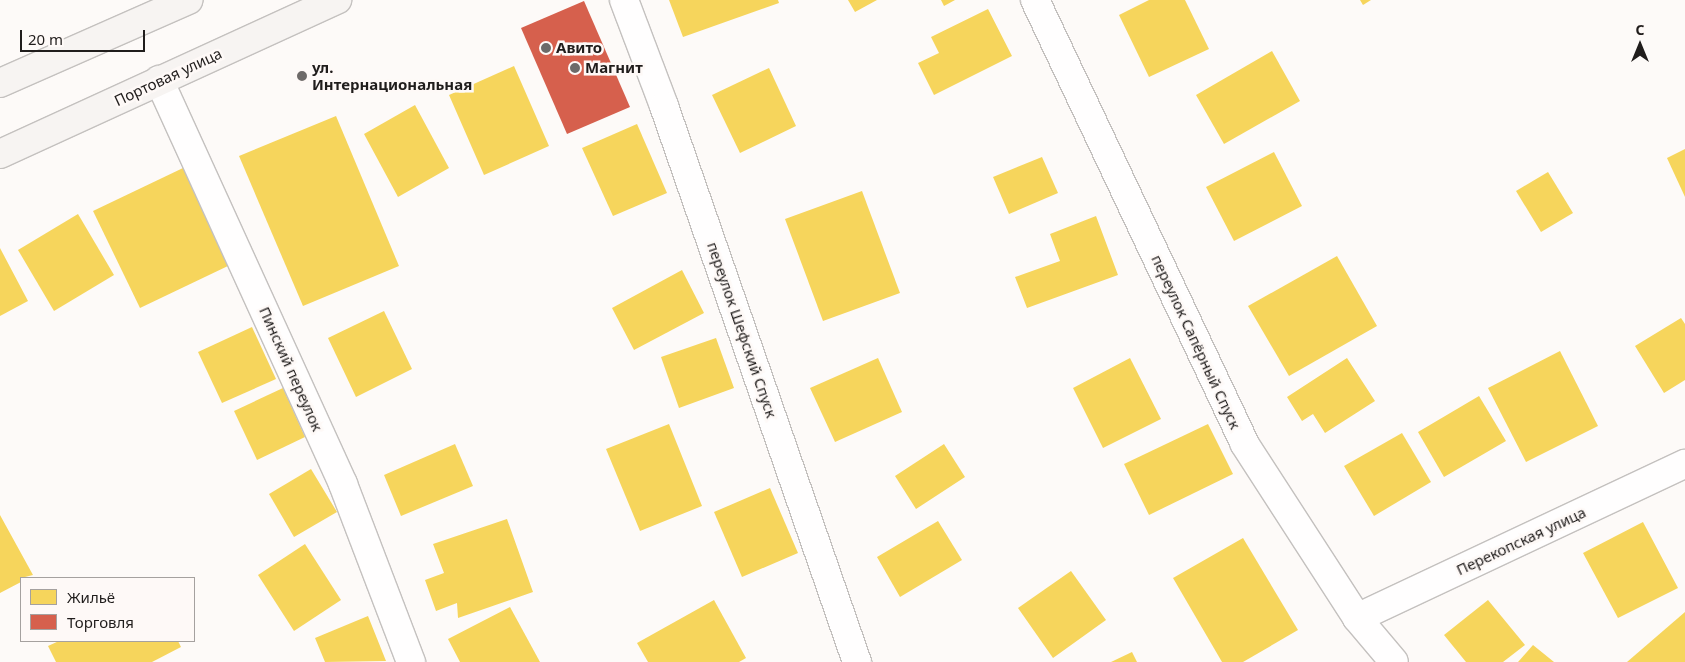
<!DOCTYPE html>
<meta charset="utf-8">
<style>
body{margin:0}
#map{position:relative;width:1685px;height:662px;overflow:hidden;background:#fdfaf8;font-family:"Noto Sans",sans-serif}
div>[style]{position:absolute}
.homes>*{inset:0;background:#f6d55c}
.shops>*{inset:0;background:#d6604d}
.roads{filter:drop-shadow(1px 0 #c4c1bf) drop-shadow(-1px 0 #c4c1bf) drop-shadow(0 1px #c4c1bf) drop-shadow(0 -1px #c4c1bf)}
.street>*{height:28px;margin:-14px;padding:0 14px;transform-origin:14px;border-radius:14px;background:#fffefe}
.primary>*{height:28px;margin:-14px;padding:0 14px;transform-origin:14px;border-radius:14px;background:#f7f4f2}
.dots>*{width:14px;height:14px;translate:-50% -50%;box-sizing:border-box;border:2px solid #fef9f7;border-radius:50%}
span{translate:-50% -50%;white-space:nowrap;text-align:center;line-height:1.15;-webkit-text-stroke:5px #fef9f7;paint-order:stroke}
.poi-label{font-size:15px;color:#201d1c;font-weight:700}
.left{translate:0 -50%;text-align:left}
.street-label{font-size:15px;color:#201d1c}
.legend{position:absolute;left:20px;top:577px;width:175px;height:65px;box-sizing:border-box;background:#fef9f7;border:1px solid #a5a19f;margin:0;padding:6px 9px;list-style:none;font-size:15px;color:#201d1c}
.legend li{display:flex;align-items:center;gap:10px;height:25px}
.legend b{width:25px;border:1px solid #a5a19f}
.north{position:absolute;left:1615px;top:20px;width:50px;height:50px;-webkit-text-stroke:4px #fef9f7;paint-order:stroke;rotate:0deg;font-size:14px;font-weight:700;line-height:20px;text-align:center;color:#201d1c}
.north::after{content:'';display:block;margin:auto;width:18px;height:22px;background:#201d1c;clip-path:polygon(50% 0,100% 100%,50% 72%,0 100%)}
.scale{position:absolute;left:20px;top:30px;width:125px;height:22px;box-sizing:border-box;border:2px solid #201d1c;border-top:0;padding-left:6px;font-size:15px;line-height:18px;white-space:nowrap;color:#201d1c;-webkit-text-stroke:4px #fef9f7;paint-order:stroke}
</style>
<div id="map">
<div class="homes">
<i style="clip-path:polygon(669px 0,778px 0,779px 3px,683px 37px)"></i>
<i style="clip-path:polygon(848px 0,877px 0,855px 12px)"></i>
<i style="clip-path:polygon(941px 0,955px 0,944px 6px)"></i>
<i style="clip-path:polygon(1149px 0,1185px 0,1209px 49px,1149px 77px,1119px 15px)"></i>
<i style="clip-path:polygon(1360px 0,1371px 0,1363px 5px)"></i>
<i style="clip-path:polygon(988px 9px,1012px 56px,934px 95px,918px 63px,939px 53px,931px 37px)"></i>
<i style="clip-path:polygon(1272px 51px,1300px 101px,1224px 144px,1196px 95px)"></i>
<i style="clip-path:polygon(514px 66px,549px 146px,484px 175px,449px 95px)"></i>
<i style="clip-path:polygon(769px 68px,796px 126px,740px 153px,712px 95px)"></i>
<i style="clip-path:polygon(415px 105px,449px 168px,398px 197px,364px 134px)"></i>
<i style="clip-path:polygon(336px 116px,399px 266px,303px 306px,239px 156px)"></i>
<i style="clip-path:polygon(637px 124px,667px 193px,613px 216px,582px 148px)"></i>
<i style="clip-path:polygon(1685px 149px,1685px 197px,1667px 158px)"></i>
<i style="clip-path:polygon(1274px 152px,1302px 206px,1234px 241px,1206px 187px)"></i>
<i style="clip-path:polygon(1042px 157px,1058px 193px,1009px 214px,993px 177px)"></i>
<i style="clip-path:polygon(183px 168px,230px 265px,140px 308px,93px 211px)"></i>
<i style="clip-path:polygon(1548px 172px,1573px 213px,1541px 232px,1516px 191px)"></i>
<i style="clip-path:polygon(862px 191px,900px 293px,823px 321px,785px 219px)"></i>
<i style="clip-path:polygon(78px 214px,114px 275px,54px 311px,18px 250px)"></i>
<i style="clip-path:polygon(1096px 216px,1118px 275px,1027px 308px,1015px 277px,1060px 261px,1050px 234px)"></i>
<i style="clip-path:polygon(0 248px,28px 301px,0 316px)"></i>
<i style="clip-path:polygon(1337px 256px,1377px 326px,1289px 376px,1248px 306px)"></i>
<i style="clip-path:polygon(682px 270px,704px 313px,634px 350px,612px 308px)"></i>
<i style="clip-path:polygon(384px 311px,412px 369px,356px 397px,328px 338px)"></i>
<i style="clip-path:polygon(1681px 318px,1685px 324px,1685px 380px,1664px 393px,1635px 346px)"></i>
<i style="clip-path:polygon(252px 327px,276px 379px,222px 403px,198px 352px)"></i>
<i style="clip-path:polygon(716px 338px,734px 388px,679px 408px,661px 357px)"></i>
<i style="clip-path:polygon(1560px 351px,1598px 426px,1526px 462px,1488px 388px)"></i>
<i style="clip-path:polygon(878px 358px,902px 412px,835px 442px,810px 388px)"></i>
<i style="clip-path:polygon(1130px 358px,1161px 419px,1103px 448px,1073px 388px)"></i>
<i style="clip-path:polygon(1347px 358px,1375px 401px,1325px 433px,1313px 414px,1302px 421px,1287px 397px)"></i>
<i style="clip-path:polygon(283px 388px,305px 437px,257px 460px,234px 411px)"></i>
<i style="clip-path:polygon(1479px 396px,1506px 441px,1444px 477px,1418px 432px)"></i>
<i style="clip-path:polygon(669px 424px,702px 506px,640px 531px,606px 449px)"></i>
<i style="clip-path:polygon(1208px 424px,1233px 474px,1149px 515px,1124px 464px)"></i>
<i style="clip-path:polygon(1402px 433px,1431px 482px,1374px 516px,1344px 466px)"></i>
<i style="clip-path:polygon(455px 444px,473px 486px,401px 516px,384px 475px)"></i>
<i style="clip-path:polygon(944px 444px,965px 477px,916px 509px,895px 476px)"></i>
<i style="clip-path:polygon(311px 469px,337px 512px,294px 537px,269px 494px)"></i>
<i style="clip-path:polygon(770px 488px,798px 553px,742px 577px,714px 512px)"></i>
<i style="clip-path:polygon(0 515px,33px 575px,21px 578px,21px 582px,0 593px)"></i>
<i style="clip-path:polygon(507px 519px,533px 592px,458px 618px,457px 603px,436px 611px,425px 580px,444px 573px,433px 544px)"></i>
<i style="clip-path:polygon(938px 521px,962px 560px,900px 597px,877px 557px)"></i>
<i style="clip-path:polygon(1643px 522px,1678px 588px,1618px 618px,1583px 553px)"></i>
<i style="clip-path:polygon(1243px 538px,1298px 630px,1243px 662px,1222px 662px,1173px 578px)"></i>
<i style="clip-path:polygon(305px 544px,341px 600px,294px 631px,258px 575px)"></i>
<i style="clip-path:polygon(1071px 571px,1106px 620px,1053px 658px,1018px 608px)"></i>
<i style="clip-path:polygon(714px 600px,746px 658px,739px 662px,648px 662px,637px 643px)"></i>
<i style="clip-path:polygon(1488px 600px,1525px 645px,1503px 662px,1466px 662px,1444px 635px)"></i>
<i style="clip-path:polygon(510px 607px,540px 662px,460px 662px,448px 639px)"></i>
<i style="clip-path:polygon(1685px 612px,1685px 662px,1627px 662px)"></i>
<i style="clip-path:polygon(368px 616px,386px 661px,325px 662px,315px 638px)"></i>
<i style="clip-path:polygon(59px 641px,178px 641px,181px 647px,152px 662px,56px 662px,48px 646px)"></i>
<i style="clip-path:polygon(1533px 645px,1554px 662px,1518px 662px)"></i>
<i style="clip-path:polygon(1132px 652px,1137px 662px,1111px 662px)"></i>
</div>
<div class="shops">
<i style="clip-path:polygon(584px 1px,630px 107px,567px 134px,521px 28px)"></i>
</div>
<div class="roads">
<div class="street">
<i style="left:624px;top:0;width:113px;rotate:69.3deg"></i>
<i style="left:664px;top:106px;width:589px;rotate:70.86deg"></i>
<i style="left:1035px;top:0;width:490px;rotate:64.7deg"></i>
<i style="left:1244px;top:443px;width:208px;rotate:57.1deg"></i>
<i style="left:1357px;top:618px;width:57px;rotate:49.9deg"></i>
<i style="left:159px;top:80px;width:444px;rotate:65.5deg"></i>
<i style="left:343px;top:484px;width:191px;rotate:69.1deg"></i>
<i style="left:1357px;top:618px;width:362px;rotate:-25.2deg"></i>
</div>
<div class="primary">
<i style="left:0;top:83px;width:206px;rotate:-23.8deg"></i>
<i style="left:0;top:154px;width:371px;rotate:-24.6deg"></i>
</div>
</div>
<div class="dots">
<i style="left:546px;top:48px;background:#6d6a69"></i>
<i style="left:575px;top:68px;background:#6d6a69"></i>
<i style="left:302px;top:76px;background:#6d6a69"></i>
</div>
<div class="poi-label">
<span class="left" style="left:556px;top:48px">Авито</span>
<span class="left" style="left:312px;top:76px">ул.<br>Интернациональная</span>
<span class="left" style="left:585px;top:68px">Магнит</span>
</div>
<div class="street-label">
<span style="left:168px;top:77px;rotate:-25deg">Портовая улица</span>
<span style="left:742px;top:330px;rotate:71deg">переулок Шефский Спуск</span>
<span style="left:1196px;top:342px;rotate:65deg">переулок Сапёрный Спуск</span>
<span style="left:291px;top:369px;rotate:66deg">Пинский переулок</span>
<span style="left:1521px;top:541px;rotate:-25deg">Перекопская улица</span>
</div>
<ul class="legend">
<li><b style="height:14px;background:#f6d55c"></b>Жильё</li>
<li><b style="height:14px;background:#d6604d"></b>Торговля</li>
</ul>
<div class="north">С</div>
<div class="scale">20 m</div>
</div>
